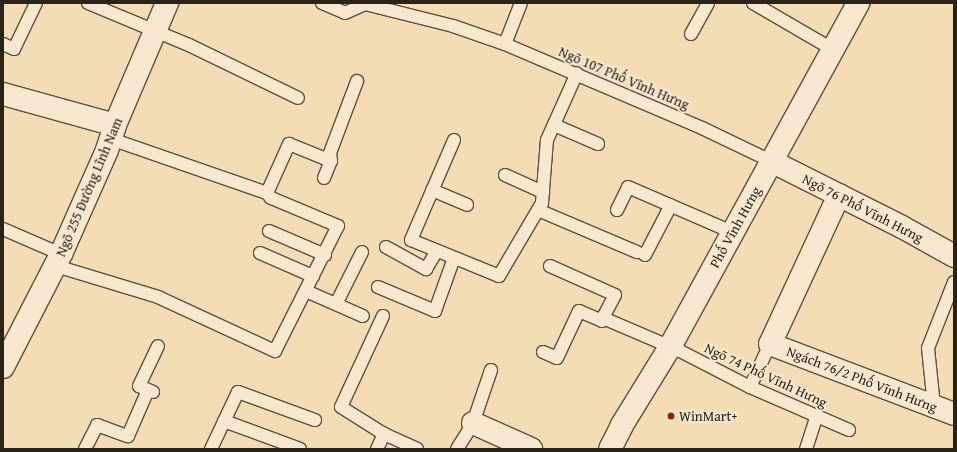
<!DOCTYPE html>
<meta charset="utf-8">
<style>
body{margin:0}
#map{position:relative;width:957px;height:452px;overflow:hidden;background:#f4dcb5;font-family:"Gentium Book Plus",serif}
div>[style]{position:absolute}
.roads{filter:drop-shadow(1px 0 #5d503f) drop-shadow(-1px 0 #5d503f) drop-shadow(0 1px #5d503f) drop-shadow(0 -1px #5d503f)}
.service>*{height:12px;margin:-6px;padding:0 6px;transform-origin:6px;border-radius:6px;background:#f8e8cf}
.minor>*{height:22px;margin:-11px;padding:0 11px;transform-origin:11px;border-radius:11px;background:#f8e8cf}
.secondary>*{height:22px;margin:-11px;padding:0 11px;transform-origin:11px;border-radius:11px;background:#f8e8cf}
.dots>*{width:11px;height:11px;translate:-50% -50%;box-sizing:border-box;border:2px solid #f8e8cf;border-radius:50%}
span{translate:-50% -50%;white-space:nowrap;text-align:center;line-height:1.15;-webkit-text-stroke:4px #f8e8cf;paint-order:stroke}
.street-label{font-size:14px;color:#2b2218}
.poi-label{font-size:14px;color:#2b2218}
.left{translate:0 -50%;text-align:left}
.frame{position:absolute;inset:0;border:4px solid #2b2218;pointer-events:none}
</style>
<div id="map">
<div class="roads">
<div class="service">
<i style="left:88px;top:3px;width:109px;rotate:22.6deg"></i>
<i style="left:189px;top:45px;width:121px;rotate:25.9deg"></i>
<i style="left:322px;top:3px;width:25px;rotate:23deg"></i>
<i style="left:345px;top:13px;width:22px;rotate:-24deg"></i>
<i style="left:365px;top:4px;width:91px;rotate:14deg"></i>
<i style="left:453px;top:26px;width:55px;rotate:19.1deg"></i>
<i style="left:505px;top:44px;width:214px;rotate:23.1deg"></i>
<i style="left:702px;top:128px;width:76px;rotate:25.6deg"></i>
<i style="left:753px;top:3px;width:91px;rotate:30.2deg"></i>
<i style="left:691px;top:34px;width:35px;rotate:-61deg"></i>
<i style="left:3px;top:44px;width:12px;rotate:24deg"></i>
<i style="left:14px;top:49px;width:51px;rotate:-64.4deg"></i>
<i style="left:505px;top:44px;width:44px;rotate:-68.7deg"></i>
<i style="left:554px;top:125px;width:48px;rotate:23.4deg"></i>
<i style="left:111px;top:139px;width:165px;rotate:19.1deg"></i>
<i style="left:267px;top:193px;width:54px;rotate:-65.8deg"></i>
<i style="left:289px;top:144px;width:45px;rotate:22deg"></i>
<i style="left:454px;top:140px;width:109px;rotate:113.3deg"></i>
<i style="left:411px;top:240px;width:95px;rotate:22.2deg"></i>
<i style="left:499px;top:276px;width:85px;rotate:-59.5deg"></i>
<i style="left:542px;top:203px;width:63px;rotate:-85.5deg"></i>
<i style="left:547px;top:140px;width:73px;rotate:-65.9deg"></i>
<i style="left:505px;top:175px;width:42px;rotate:24.1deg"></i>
<i style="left:324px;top:178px;width:18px;rotate:-68deg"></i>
<i style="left:331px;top:161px;width:8px;rotate:-97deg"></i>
<i style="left:330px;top:153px;width:77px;rotate:-69.4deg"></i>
<i style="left:432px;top:190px;width:38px;rotate:23deg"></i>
<i style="left:538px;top:210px;width:108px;rotate:23deg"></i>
<i style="left:617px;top:210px;width:25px;rotate:-64deg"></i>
<i style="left:628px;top:187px;width:113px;rotate:23.4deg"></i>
<i style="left:3px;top:229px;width:63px;rotate:23.3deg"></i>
<i style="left:269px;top:231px;width:61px;rotate:23.2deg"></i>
<i style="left:386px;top:247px;width:46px;rotate:28.8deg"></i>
<i style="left:426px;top:269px;width:21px;rotate:-59deg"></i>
<i style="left:260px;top:253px;width:58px;rotate:23.5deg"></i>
<i style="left:645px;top:255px;width:56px;rotate:-62.5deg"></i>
<i style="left:56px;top:266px;width:107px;rotate:16.9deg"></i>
<i style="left:158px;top:297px;width:129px;rotate:24.8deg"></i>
<i style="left:275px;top:351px;width:140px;rotate:-63.3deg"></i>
<i style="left:338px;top:226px;width:73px;rotate:-157.3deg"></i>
<i style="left:271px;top:198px;width:6px;rotate:-129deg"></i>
<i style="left:550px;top:266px;width:71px;rotate:24deg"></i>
<i style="left:615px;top:295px;width:26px;rotate:118deg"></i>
<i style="left:603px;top:318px;width:84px;rotate:23.2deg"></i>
<i style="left:680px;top:351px;width:79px;rotate:27.2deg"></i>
<i style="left:750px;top:387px;width:108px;rotate:23.5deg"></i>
<i style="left:378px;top:287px;width:62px;rotate:22.8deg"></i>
<i style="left:435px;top:311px;width:56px;rotate:-70.3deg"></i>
<i style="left:306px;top:291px;width:62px;rotate:23.7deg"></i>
<i style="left:336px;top:304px;width:58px;rotate:-63.4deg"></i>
<i style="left:383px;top:316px;width:100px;rotate:114.8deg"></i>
<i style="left:341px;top:407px;width:51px;rotate:32.1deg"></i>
<i style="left:384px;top:434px;width:36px;rotate:24deg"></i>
<i style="left:543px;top:352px;width:15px;rotate:23deg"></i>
<i style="left:557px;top:358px;width:52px;rotate:-64.9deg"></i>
<i style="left:579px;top:311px;width:25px;rotate:23deg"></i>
<i style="left:602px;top:321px;width:3px;rotate:-72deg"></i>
<i style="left:750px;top:387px;width:47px;rotate:-65.1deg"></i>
<i style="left:153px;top:392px;width:15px;rotate:-157deg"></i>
<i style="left:139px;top:386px;width:44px;rotate:-64.6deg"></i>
<i style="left:934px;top:406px;width:58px;rotate:-95.9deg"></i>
<i style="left:928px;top:348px;width:71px;rotate:-68.5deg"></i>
<i style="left:224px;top:421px;width:81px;rotate:20.2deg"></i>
<i style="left:85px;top:449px;width:27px;rotate:-63deg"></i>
<i style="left:97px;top:425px;width:33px;rotate:20deg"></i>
<i style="left:128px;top:436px;width:50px;rotate:-66.5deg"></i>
<i style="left:211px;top:449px;width:63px;rotate:-64.7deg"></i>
<i style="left:238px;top:392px;width:82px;rotate:20deg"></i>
<i style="left:377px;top:449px;width:17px;rotate:-65deg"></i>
<i style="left:457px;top:449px;width:31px;rotate:-58deg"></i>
<i style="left:473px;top:423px;width:56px;rotate:-71.2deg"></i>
<i style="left:806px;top:449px;width:35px;rotate:-72deg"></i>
</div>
<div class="minor">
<i style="left:3px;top:94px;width:116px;rotate:15.5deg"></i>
<i style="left:771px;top:161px;width:147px;rotate:26.7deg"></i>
<i style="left:902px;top:227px;width:60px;rotate:29.1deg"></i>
<i style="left:839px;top:195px;width:164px;rotate:114.8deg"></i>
<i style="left:770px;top:344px;width:197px;rotate:20.8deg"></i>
<i style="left:3px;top:367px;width:127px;rotate:-62.8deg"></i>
<i style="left:61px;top:254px;width:114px;rotate:-66.1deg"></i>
<i style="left:107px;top:150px;width:26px;rotate:-72deg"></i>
<i style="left:115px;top:125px;width:133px;rotate:-66.9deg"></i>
<i style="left:473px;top:423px;width:64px;rotate:24.1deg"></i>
</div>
<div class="secondary">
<i style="left:610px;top:449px;width:27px;rotate:-63deg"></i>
<i style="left:622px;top:425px;width:92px;rotate:-58.4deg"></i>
<i style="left:670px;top:347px;width:392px;rotate:-61.3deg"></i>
</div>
</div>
<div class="dots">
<i style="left:671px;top:416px;background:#8f2418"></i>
</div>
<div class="street-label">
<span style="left:624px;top:78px;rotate:23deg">Ngõ 107 Phố Vĩnh Hưng</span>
<span style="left:89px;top:187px;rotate:-67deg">Ngõ 255 Đường Lĩnh Nam</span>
<span style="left:863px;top:208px;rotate:27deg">Ngõ 76 Phố Vĩnh Hưng</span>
<span style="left:735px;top:227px;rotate:-61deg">Phố Vĩnh Hưng</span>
<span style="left:766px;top:375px;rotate:25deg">Ngõ 74 Phố Vĩnh Hưng</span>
<span style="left:862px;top:379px;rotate:21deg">Ngách 76/2 Phố Vĩnh Hưng</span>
</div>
<div class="poi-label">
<span class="left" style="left:679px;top:416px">WinMart+</span>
</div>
<div class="frame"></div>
</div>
